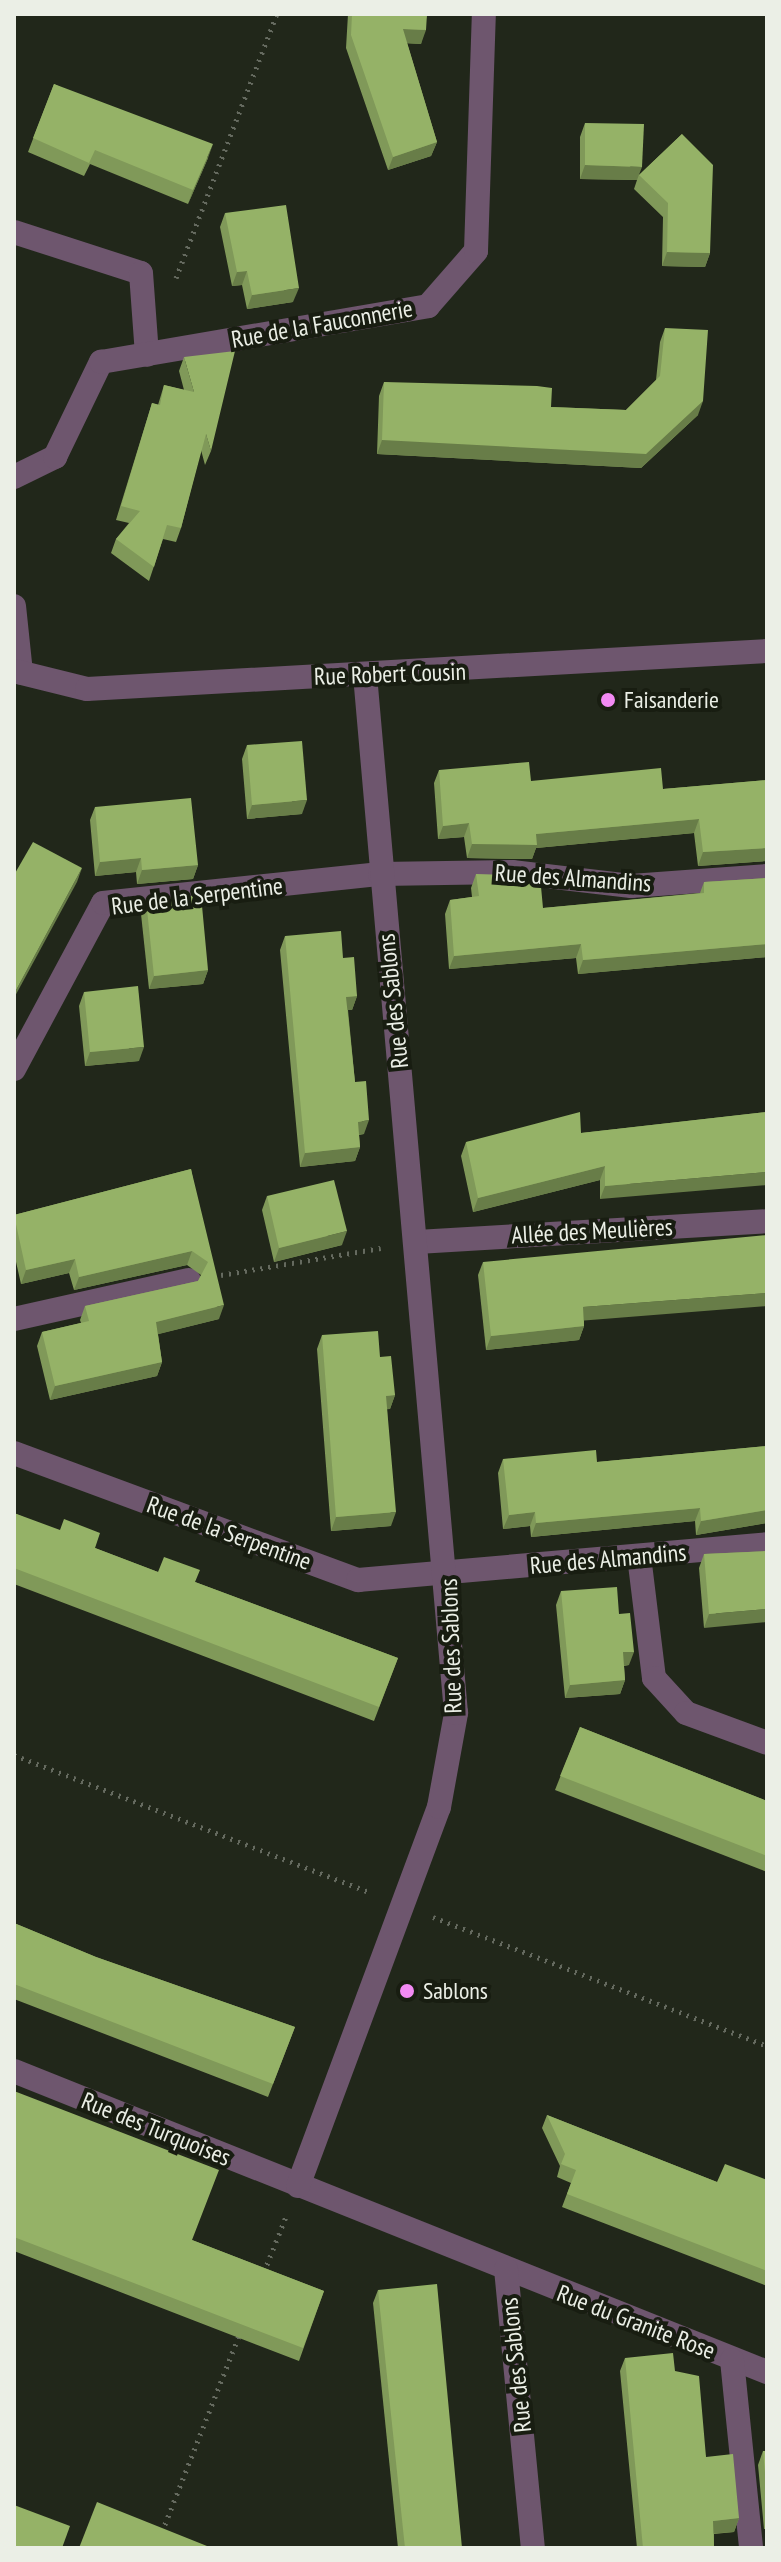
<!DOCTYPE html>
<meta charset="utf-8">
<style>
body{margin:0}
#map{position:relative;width:781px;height:2562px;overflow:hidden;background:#21271a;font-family:"PT Sans Narrow",sans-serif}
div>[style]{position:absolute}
.path>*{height:5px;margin-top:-2.5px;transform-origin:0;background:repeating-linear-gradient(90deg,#656a5f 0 2px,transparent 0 8px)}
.street>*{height:24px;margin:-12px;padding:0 12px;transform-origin:12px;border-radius:12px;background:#6e566e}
.wall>*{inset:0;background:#809959}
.shaded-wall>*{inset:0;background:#687d48}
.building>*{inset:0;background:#95b267}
.dots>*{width:22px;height:22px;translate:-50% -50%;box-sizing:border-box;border:4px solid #181d11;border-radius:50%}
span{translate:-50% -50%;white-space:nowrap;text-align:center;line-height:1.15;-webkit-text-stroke:8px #181d11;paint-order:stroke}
.street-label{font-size:24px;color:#ebefe6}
.poi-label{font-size:24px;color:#ebefe6}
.left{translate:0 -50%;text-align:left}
.frame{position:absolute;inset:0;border:16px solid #ebefe6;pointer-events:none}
</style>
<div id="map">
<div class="path">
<i style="left:176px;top:278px;width:283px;rotate:-69.1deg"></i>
<i style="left:221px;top:1275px;width:162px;rotate:-9.6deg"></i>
<i style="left:14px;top:1755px;width:383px;rotate:21.1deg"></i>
<i style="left:433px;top:1917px;width:358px;rotate:21.1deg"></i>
<i style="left:264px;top:2272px;width:62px;rotate:-68.4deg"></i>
<i style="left:162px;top:2532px;width:214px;rotate:-68.6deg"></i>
</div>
<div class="street">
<i style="left:14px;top:232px;width:133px;rotate:17.9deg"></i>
<i style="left:141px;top:273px;width:82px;rotate:85.8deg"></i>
<i style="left:14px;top:477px;width:46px;rotate:-26deg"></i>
<i style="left:55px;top:457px;width:106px;rotate:-64.2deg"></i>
<i style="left:101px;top:362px;width:332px;rotate:-9.7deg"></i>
<i style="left:428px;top:306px;width:73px;rotate:-48.9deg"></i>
<i style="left:476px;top:251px;width:237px;rotate:-88.1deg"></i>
<i style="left:14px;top:606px;width:67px;rotate:84deg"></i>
<i style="left:14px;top:671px;width:75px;rotate:13.9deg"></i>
<i style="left:87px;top:689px;width:681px;rotate:-3.2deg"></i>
<i style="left:14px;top:1069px;width:188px;rotate:-61.8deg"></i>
<i style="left:103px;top:903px;width:279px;rotate:-6deg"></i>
<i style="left:380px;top:874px;width:132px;rotate:-0.9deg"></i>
<i style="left:512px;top:872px;width:120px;rotate:6.7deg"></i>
<i style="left:631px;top:886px;width:136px;rotate:-4.2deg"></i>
<i style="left:417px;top:1242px;width:351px;rotate:-3.4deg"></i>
<i style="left:14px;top:1319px;width:179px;rotate:-12.6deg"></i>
<i style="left:14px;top:1453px;width:367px;rotate:20.3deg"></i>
<i style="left:358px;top:1580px;width:411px;rotate:-5deg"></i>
<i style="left:639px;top:1556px;width:123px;rotate:83deg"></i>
<i style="left:654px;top:1678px;width:47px;rotate:47.6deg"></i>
<i style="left:686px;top:1713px;width:86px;rotate:20.3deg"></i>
<i style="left:14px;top:2071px;width:811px;rotate:21.79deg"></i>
<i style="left:298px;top:2186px;width:404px;rotate:-69.6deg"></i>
<i style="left:439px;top:1807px;width:96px;rotate:-79.7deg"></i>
<i style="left:456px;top:1713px;width:1043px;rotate:-95.01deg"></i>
<i style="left:506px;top:2269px;width:280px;rotate:84.5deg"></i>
<i style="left:732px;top:2360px;width:189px;rotate:84.2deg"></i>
</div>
<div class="wall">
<i style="clip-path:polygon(348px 14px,427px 14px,421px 44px,407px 43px,437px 142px,431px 156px,388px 170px,346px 48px)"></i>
<i style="clip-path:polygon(54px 84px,208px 158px,188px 204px,90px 164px,84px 176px,28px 152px)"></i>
<i style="clip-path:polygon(585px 123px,639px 175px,682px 134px,710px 253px,705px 267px,662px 266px,663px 217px,634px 189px,637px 180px,580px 179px,580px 137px)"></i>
<i style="clip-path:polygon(225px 213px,293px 302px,247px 309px,242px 285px,232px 286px,220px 227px)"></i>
<i style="clip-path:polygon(665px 328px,698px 415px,641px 468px,377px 454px,379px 396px,384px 382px,551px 407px,626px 410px,656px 380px,660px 342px)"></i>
<i style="clip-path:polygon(184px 357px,211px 451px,205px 465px,201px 450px,181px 528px,176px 542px,163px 539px,149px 581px,111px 553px,116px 539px,129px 523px,116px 520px,152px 403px,158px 405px,164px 385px,184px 390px,179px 371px)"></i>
<i style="clip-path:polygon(247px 745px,302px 814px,247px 819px,242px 759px)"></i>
<i style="clip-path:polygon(439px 770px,531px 781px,663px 789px,767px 780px,767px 861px,698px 866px,694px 833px,536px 848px,532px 859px,467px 858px,464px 837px,438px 839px,434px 783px)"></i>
<i style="clip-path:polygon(95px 807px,198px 865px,193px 879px,137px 884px,136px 872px,95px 876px,90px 820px)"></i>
<i style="clip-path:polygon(476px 874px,543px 908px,700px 893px,704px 882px,767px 878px,767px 957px,578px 974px,576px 958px,449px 969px,445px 914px,450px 900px,472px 897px,471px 888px)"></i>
<i style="clip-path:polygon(146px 900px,208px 970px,203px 984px,149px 989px,141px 914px)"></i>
<i style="clip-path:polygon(285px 936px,343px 958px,357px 996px,352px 1010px,348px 1010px,355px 1082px,364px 1134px,359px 1135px,360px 1147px,355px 1161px,300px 1167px,280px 950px)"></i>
<i style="clip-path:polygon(84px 992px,139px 1061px,85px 1066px,79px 1006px)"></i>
<i style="clip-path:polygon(767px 1112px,600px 1199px,600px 1180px,473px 1212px,461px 1156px,466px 1142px,581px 1133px)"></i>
<i style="clip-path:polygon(191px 1169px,219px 1319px,158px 1334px,162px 1362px,157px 1376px,50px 1400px,37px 1346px,42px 1332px,81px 1323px,80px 1320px,85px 1306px,198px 1281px,201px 1275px,187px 1265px,74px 1290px,69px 1273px,21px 1284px,14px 1253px,14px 1215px)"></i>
<i style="clip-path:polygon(267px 1196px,342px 1245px,274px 1262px,262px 1210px)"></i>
<i style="clip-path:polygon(483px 1262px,584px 1320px,584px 1326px,579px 1340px,486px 1350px,478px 1275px)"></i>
<i style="clip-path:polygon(322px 1335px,380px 1357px,395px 1395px,390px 1409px,387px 1409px,391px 1526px,331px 1531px,317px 1349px)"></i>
<i style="clip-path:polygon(767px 1446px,767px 1523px,696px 1535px,695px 1521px,531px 1537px,530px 1526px,503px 1529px,498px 1473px,503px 1459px,597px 1462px)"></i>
<i style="clip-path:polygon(14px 1513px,95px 1548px,158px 1572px,195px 1582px,398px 1658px,374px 1721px,14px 1584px)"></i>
<i style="clip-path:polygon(767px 1551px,704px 1628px,699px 1568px,704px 1554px)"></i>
<i style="clip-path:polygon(561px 1591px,619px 1614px,629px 1665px,624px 1666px,625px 1680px,620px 1694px,565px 1698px,556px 1605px)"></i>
<i style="clip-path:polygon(580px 1727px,767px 1801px,767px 1872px,555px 1790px)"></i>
<i style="clip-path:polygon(14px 1923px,96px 1957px,295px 2027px,268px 2097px,14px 1999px)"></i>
<i style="clip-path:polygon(14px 2091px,192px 2240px,324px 2291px,299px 2361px,14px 2251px)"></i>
<i style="clip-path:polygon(547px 2115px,717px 2182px,767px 2180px,767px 2286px,562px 2207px,571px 2183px,557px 2177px,560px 2166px,542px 2128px)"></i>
<i style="clip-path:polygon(378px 2290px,462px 2548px,398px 2548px,373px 2303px)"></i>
<i style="clip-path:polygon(625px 2358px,675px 2371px,706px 2457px,739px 2518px,734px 2532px,714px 2534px,714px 2548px,637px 2548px,620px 2371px)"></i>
<i style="clip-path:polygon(763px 2451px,767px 2451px,767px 2529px,764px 2529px,758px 2465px)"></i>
</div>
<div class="shaded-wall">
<i style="clip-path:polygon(403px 29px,426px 30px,421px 44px,398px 43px)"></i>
<i style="clip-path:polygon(437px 142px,431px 156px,388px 170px,393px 157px)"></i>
<i style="clip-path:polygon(213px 144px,208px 158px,188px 204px,193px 190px)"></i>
<i style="clip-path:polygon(585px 165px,642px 167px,637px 180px,580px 179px)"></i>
<i style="clip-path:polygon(667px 252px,710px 253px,705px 267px,662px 266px)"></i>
<i style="clip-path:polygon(247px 271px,242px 285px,232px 286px,237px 272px)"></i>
<i style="clip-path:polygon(299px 288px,293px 302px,247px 309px,252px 295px)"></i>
<i style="clip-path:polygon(703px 401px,698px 415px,641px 468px,377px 454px,382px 440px)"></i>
<i style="clip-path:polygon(307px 800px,302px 814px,247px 819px,252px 805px)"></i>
<i style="clip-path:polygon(699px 819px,694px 833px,536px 848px,532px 859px,467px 858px,472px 844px,536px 834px)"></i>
<i style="clip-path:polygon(469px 823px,464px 837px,438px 839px,443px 826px)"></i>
<i style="clip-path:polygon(767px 848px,767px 861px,698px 866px,703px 852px)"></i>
<i style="clip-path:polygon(141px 858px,136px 872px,95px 876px,100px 862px)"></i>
<i style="clip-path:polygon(198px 865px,193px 879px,137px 884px,142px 870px)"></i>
<i style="clip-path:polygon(82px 868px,77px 882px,14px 998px,14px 994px)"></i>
<i style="clip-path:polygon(581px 944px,576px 958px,449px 969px,454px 956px)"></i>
<i style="clip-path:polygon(767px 944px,767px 957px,578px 974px,583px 960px)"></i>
<i style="clip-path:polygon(208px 970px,203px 984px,149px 989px,154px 976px)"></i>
<i style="clip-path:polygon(357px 996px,352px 1010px,341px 1010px,346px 997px)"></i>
<i style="clip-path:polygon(144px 1047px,139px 1061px,85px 1066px,90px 1052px)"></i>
<i style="clip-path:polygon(369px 1120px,364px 1134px,353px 1135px,358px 1122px)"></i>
<i style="clip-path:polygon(360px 1147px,355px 1161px,300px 1167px,305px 1153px)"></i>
<i style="clip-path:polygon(605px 1166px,600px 1180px,473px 1212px,478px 1198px)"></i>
<i style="clip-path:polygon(767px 1172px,767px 1185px,600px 1199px,605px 1186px)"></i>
<i style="clip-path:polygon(347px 1231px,342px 1245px,274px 1262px,279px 1248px)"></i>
<i style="clip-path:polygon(192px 1251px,187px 1265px,74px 1290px,79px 1277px)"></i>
<i style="clip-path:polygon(75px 1259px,69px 1273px,21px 1284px,26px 1270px)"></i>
<i style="clip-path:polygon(767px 1293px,767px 1306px,578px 1321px,583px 1307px)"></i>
<i style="clip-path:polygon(224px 1305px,219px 1319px,151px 1336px,156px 1322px)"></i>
<i style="clip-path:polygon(584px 1326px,579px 1340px,486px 1350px,491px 1336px)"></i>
<i style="clip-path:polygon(162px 1362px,157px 1376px,50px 1400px,55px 1386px)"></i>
<i style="clip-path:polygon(395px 1395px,390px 1409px,381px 1410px,386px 1396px)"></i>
<i style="clip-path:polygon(700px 1508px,695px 1521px,531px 1537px,536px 1523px)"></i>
<i style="clip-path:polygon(767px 1510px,767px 1523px,696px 1535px,701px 1521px)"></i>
<i style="clip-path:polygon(396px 1512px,391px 1526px,331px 1531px,336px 1517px)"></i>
<i style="clip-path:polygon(535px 1512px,530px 1526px,503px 1529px,509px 1515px)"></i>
<i style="clip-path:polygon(767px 1609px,767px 1622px,704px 1628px,709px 1614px)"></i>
<i style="clip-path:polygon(623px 1652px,634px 1652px,629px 1665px,618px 1666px)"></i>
<i style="clip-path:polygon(625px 1680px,620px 1694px,565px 1698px,570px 1685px)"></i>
<i style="clip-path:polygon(739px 2518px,734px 2532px,708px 2534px,713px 2521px)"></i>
</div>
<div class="building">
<i style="clip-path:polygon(352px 14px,427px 14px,426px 30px,403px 29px,437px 142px,393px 157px,351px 35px)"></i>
<i style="clip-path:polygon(54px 84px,213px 144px,193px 190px,95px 150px,89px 163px,33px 138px)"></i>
<i style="clip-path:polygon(585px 123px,644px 124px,642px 167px,585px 165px)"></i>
<i style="clip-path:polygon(682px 134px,713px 165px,710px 253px,667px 252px,668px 203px,639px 175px)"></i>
<i style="clip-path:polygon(286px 205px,299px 288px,252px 295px,247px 271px,237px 272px,225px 213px)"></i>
<i style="clip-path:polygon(665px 328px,708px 330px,703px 401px,646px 454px,382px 440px,384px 382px,537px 386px,552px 388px,551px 407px,626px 410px,660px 376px)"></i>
<i style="clip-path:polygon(235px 351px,211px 451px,206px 434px,181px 528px,167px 525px,154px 567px,116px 539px,140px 511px,121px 506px,152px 403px,160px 405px,164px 385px,194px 392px,184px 357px)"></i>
<i style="clip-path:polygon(302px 741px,307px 800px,252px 805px,247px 745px)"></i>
<i style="clip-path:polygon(529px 762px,531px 781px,661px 768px,663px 789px,767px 780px,767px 848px,703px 852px,699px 819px,536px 834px,537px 845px,472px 844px,469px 823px,443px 826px,439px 770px)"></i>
<i style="clip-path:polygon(191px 798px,198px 865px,142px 870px,141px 858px,100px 862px,95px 807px)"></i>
<i style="clip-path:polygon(33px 842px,82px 868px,14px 994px,14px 875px)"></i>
<i style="clip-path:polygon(476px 874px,540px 876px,543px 908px,704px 893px,704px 882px,767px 878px,767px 944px,583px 960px,581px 944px,454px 956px,450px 900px,479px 896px)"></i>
<i style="clip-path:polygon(201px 895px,208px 970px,154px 976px,146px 900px)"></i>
<i style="clip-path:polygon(341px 931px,343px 958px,354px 957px,357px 996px,346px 997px,355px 1082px,366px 1081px,369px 1120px,358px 1122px,360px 1147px,305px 1153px,285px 936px)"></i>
<i style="clip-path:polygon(138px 986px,144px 1047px,90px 1052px,84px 992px)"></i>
<i style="clip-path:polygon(580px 1112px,581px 1133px,767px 1112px,767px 1172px,605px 1186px,605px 1166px,478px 1198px,466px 1142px)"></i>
<i style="clip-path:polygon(191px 1169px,224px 1305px,156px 1322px,162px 1362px,55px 1386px,42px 1332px,89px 1321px,85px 1306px,198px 1281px,208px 1262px,192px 1251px,79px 1277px,75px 1259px,26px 1270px,14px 1215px)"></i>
<i style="clip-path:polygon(334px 1180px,347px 1231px,279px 1248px,267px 1196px)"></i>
<i style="clip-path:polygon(767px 1235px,767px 1293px,583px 1307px,584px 1326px,491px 1336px,483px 1262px)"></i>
<i style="clip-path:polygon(378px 1331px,380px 1357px,391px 1356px,395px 1395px,386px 1396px,396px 1512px,336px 1517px,322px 1335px)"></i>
<i style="clip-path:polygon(767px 1446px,767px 1510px,701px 1521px,700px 1508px,536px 1523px,535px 1512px,509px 1515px,503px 1459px,596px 1450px,597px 1462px)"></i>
<i style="clip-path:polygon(14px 1513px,60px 1530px,64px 1519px,100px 1533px,95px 1548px,158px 1572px,164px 1557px,200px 1570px,195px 1582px,398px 1658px,379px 1707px,14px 1568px)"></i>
<i style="clip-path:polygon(767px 1551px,767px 1609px,709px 1614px,704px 1554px)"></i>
<i style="clip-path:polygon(617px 1587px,619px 1614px,630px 1613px,634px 1652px,623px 1652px,625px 1680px,570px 1685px,561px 1591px)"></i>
<i style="clip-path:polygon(580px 1727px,767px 1801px,767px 1856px,560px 1776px)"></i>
<i style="clip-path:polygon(14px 1923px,96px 1957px,295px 2027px,273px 2084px,14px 1984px)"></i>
<i style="clip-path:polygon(14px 2091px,219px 2170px,192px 2240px,324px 2291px,303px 2348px,14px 2237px)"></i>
<i style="clip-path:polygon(547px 2115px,717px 2182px,725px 2164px,767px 2180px,767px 2271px,567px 2194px,576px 2170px,561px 2164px,565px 2154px)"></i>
<i style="clip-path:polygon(437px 2284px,462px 2548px,405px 2548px,378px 2290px)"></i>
<i style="clip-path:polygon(673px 2353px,675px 2371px,699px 2376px,706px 2457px,733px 2454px,739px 2518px,713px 2521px,714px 2548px,643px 2548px,625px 2358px)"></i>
<i style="clip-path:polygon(763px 2451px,767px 2451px,767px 2494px)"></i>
<i style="clip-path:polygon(97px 2502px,212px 2548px,79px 2548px)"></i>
<i style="clip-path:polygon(14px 2505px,70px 2526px,62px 2548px,14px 2548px)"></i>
</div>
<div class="dots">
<i style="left:608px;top:700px;background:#f28af3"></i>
<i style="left:407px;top:1991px;background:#f28af3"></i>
</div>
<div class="street-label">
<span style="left:322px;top:324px;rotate:-10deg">Rue de la Fauconnerie</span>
<span style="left:390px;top:674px;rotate:-2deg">Rue Robert Cousin</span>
<span style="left:573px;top:878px;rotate:4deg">Rue des Almandins</span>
<span style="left:197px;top:896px;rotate:-7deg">Rue de la Serpentine</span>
<span style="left:393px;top:1001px;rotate:-96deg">Rue des Sablons</span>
<span style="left:592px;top:1231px;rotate:-3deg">Allée des Meulières</span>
<span style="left:229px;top:1533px;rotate:20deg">Rue de la Serpentine</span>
<span style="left:608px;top:1559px;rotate:-5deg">Rue des Almandins</span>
<span style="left:451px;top:1646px;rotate:-92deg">Rue des Sablons</span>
<span style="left:156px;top:2129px;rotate:22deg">Rue des Turquoises</span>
<span style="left:636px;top:2322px;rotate:21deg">Rue du Granite Rose</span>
<span style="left:516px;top:2365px;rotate:-96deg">Rue des Sablons</span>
</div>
<div class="poi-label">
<span class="left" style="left:624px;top:700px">Faisanderie</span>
<span class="left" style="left:423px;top:1991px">Sablons</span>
</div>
<div class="frame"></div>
</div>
